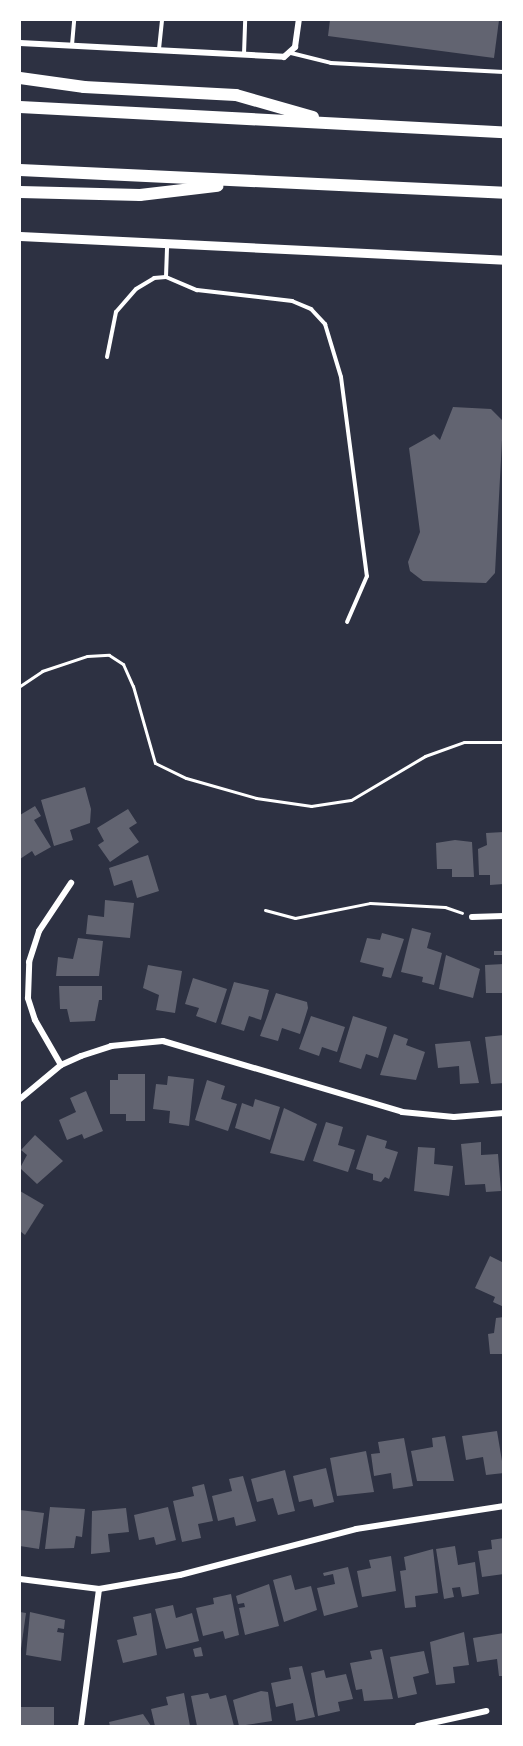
<!DOCTYPE html>
<style>
body{margin:0}
#map{position:relative;width:523px;height:1746px;overflow:hidden;background:#2d3142;font-family:"Asap Condensed",sans-serif}
div>[style]{position:absolute}
.building>*{inset:0;background:#626471}
.path>*{height:3px;margin:-1.5px;padding:0 1.5px;transform-origin:1.5px;border-radius:1.5px;background:#fff}
.service>*{height:4px;margin:-2px;padding:0 2px;transform-origin:2px;border-radius:2px;background:#fff}
.minor>*{height:6px;margin:-3px;padding:0 3px;transform-origin:3px;border-radius:3px;background:#fff}
.tertiary>*{height:9px;margin:-4.5px;padding:0 4.5px;transform-origin:4.5px;border-radius:4.5px;background:#fff}
.motorway>*{height:12px;margin:-6px;padding:0 6px;transform-origin:6px;border-radius:6px;background:#fff}
span{translate:-50% -50%;white-space:nowrap;text-align:center;line-height:1.15;-webkit-text-stroke:4.5px #fff;paint-order:stroke}
.frame{position:absolute;inset:0;border:21px solid #fff;pointer-events:none}
</style>
<div id="map">
<div class="building">
<i style="clip-path:polygon(330px 20px,499px 20px,494px 58px,328px 36px)"></i>
<i style="clip-path:polygon(453px 407px,491px 409px,503px 421px,495px 573px,486px 583px,423px 581px,410px 571px,408px 562px,420px 532px,409px 448px,434px 434px,440px 440px)"></i>
<i style="clip-path:polygon(85px 787px,91px 809px,90px 823px,70px 830px,73px 840px,54px 846px,41px 800px)"></i>
<i style="clip-path:polygon(35px 806px,41px 816px,34px 820px,51px 847px,35px 856px,32px 851px,20px 859px,20px 815px)"></i>
<i style="clip-path:polygon(128px 809px,137px 823px,129px 828px,139px 842px,110px 862px,98px 845px,104px 841px,97px 828px)"></i>
<i style="clip-path:polygon(504px 832px,504px 884px,490px 885px,490px 875px,479px 875px,478px 849px,487px 845px,486px 833px)"></i>
<i style="clip-path:polygon(455px 840px,472px 842px,474px 877px,452px 877px,452px 869px,437px 869px,436px 843px)"></i>
<i style="clip-path:polygon(148px 855px,159px 891px,137px 898px,132px 880px,114px 886px,109px 868px)"></i>
<i style="clip-path:polygon(105px 900px,134px 903px,130px 938px,86px 934px,88px 915px,104px 917px)"></i>
<i style="clip-path:polygon(412px 928px,431px 933px,427px 948px,442px 953px,434px 985px,422px 982px,423px 977px,401px 972px)"></i>
<i style="clip-path:polygon(382px 933px,404px 939px,391px 978px,382px 976px,384px 968px,360px 962px,367px 938px,380px 940px)"></i>
<i style="clip-path:polygon(78px 938px,103px 941px,99px 976px,56px 976px,58px 957px,73px 959px)"></i>
<i style="clip-path:polygon(494px 951px,504px 951px,504px 955px,494px 955px)"></i>
<i style="clip-path:polygon(446px 955px,480px 969px,473px 998px,439px 989px)"></i>
<i style="clip-path:polygon(504px 964px,504px 993px,486px 993px,485px 965px)"></i>
<i style="clip-path:polygon(148px 965px,182px 971px,175px 1013px,156px 1010px,159px 995px,143px 988px)"></i>
<i style="clip-path:polygon(193px 978px,227px 989px,216px 1023px,196px 1016px,199px 1008px,185px 1004px)"></i>
<i style="clip-path:polygon(234px 982px,269px 990px,261px 1020px,249px 1016px,244px 1031px,221px 1024px)"></i>
<i style="clip-path:polygon(59px 986px,102px 986px,102px 1000px,99px 1000px,95px 1021px,70px 1022px,67px 1009px,60px 1009px)"></i>
<i style="clip-path:polygon(276px 993px,307px 1002px,308px 1008px,300px 1034px,282px 1028px,278px 1041px,260px 1036px)"></i>
<i style="clip-path:polygon(311px 1016px,345px 1027px,337px 1052px,322px 1047px,319px 1056px,299px 1049px)"></i>
<i style="clip-path:polygon(353px 1016px,387px 1027px,378px 1058px,366px 1054px,361px 1069px,339px 1062px)"></i>
<i style="clip-path:polygon(394px 1034px,408px 1039px,406px 1045px,425px 1052px,416px 1080px,380px 1075px)"></i>
<i style="clip-path:polygon(504px 1035px,504px 1083px,491px 1084px,485px 1037px)"></i>
<i style="clip-path:polygon(470px 1041px,479px 1083px,460px 1084px,459px 1066px,438px 1068px,435px 1044px)"></i>
<i style="clip-path:polygon(118px 1074px,145px 1074px,145px 1121px,126px 1121px,126px 1114px,110px 1114px,110px 1080px,118px 1080px)"></i>
<i style="clip-path:polygon(168px 1076px,194px 1079px,189px 1126px,169px 1123px,170px 1111px,153px 1109px,156px 1084px,167px 1085px)"></i>
<i style="clip-path:polygon(207px 1080px,225px 1086px,221px 1099px,237px 1104px,228px 1131px,195px 1120px)"></i>
<i style="clip-path:polygon(86px 1091px,103px 1131px,84px 1139px,82px 1134px,67px 1140px,59px 1120px,76px 1112px,70px 1098px)"></i>
<i style="clip-path:polygon(255px 1099px,280px 1107px,270px 1140px,235px 1128px,242px 1103px,253px 1107px)"></i>
<i style="clip-path:polygon(284px 1108px,317px 1124px,304px 1161px,270px 1153px)"></i>
<i style="clip-path:polygon(326px 1122px,343px 1127px,338px 1145px,355px 1150px,348px 1172px,313px 1161px)"></i>
<i style="clip-path:polygon(35px 1135px,63px 1161px,37px 1184px,20px 1168px,27px 1155px,21px 1150px)"></i>
<i style="clip-path:polygon(367px 1135px,387px 1141px,385px 1148px,398px 1152px,389px 1179px,385px 1177px,381px 1182px,373px 1180px,373px 1174px,356px 1169px)"></i>
<i style="clip-path:polygon(481px 1142px,481px 1155px,498px 1154px,501px 1191px,486px 1192px,485px 1184px,465px 1185px,461px 1144px)"></i>
<i style="clip-path:polygon(418px 1147px,435px 1148px,434px 1164px,453px 1166px,449px 1196px,414px 1191px)"></i>
<i style="clip-path:polygon(20px 1191px,44px 1205px,25px 1235px,20px 1231px)"></i>
<i style="clip-path:polygon(490px 1256px,504px 1263px,504px 1307px,493px 1302px,495px 1297px,475px 1288px)"></i>
<i style="clip-path:polygon(504px 1317px,504px 1354px,490px 1354px,488px 1334px,494px 1333px,496px 1318px)"></i>
<i style="clip-path:polygon(497px 1431px,504px 1473px,486px 1475px,483px 1457px,466px 1460px,462px 1436px)"></i>
<i style="clip-path:polygon(445px 1436px,454px 1481px,417px 1481px,411px 1451px,433px 1447px,432px 1438px)"></i>
<i style="clip-path:polygon(404px 1438px,413px 1486px,393px 1489px,391px 1473px,374px 1476px,371px 1454px,380px 1453px,378px 1442px)"></i>
<i style="clip-path:polygon(366px 1451px,374px 1492px,337px 1496px,330px 1458px)"></i>
<i style="clip-path:polygon(326px 1468px,334px 1502px,314px 1507px,312px 1499px,299px 1502px,293px 1476px)"></i>
<i style="clip-path:polygon(285px 1470px,295px 1511px,278px 1515px,273px 1498px,257px 1502px,251px 1479px)"></i>
<i style="clip-path:polygon(243px 1476px,256px 1521px,236px 1526px,234px 1517px,218px 1521px,212px 1496px,232px 1491px,229px 1479px)"></i>
<i style="clip-path:polygon(204px 1484px,213px 1521px,198px 1524px,201px 1538px,182px 1542px,173px 1501px,194px 1496px,192px 1487px)"></i>
<i style="clip-path:polygon(50px 1507px,85px 1509px,82px 1537px,76px 1536px,74px 1548px,45px 1549px)"></i>
<i style="clip-path:polygon(168px 1507px,176px 1540px,156px 1545px,154px 1537px,139px 1540px,134px 1515px)"></i>
<i style="clip-path:polygon(126px 1508px,129px 1532px,108px 1534px,110px 1552px,91px 1554px,92px 1511px)"></i>
<i style="clip-path:polygon(20px 1510px,44px 1513px,39px 1549px,20px 1546px)"></i>
<i style="clip-path:polygon(504px 1538px,504px 1574px,482px 1577px,478px 1551px,492px 1549px,491px 1540px)"></i>
<i style="clip-path:polygon(455px 1546px,458px 1565px,475px 1562px,479px 1594px,462px 1597px,460px 1587px,452px 1588px,454px 1597px,444px 1599px,436px 1549px)"></i>
<i style="clip-path:polygon(433px 1549px,438px 1593px,415px 1596px,416px 1607px,405px 1608px,400px 1571px,406px 1570px,404px 1557px)"></i>
<i style="clip-path:polygon(391px 1556px,396px 1591px,362px 1597px,357px 1571px,371px 1568px,369px 1560px)"></i>
<i style="clip-path:polygon(348px 1567px,358px 1607px,324px 1616px,317px 1588px,335px 1584px,333px 1574px,324px 1576px,323px 1573px)"></i>
<i style="clip-path:polygon(291px 1575px,295px 1590px,311px 1586px,317px 1610px,284px 1622px,273px 1580px)"></i>
<i style="clip-path:polygon(269px 1584px,279px 1626px,245px 1635px,239px 1608px,245px 1607px,244px 1603px,238px 1604px,236px 1596px)"></i>
<i style="clip-path:polygon(231px 1594px,239px 1635px,225px 1639px,223px 1631px,203px 1636px,196px 1608px,214px 1604px,213px 1598px)"></i>
<i style="clip-path:polygon(173px 1605px,176px 1618px,192px 1613px,199px 1641px,166px 1649px,155px 1609px)"></i>
<i style="clip-path:polygon(20px 1612px,26px 1613px,21px 1649px,20px 1649px)"></i>
<i style="clip-path:polygon(30px 1612px,65px 1620px,64px 1629px,58px 1628px,57px 1632px,64px 1633px,61px 1661px,26px 1655px)"></i>
<i style="clip-path:polygon(151px 1613px,157px 1655px,123px 1663px,117px 1640px,137px 1635px,133px 1617px)"></i>
<i style="clip-path:polygon(464px 1632px,469px 1665px,453px 1667px,455px 1683px,436px 1685px,430px 1642px)"></i>
<i style="clip-path:polygon(504px 1633px,504px 1676px,499px 1676px,497px 1659px,477px 1662px,473px 1638px)"></i>
<i style="clip-path:polygon(201px 1647px,203px 1656px,195px 1657px,193px 1649px)"></i>
<i style="clip-path:polygon(382px 1649px,393px 1699px,364px 1701px,362px 1689px,356px 1690px,350px 1663px,372px 1659px,370px 1651px)"></i>
<i style="clip-path:polygon(424px 1651px,429px 1673px,413px 1677px,417px 1694px,398px 1698px,390px 1657px)"></i>
<i style="clip-path:polygon(302px 1666px,315px 1717px,296px 1721px,293px 1703px,276px 1707px,271px 1683px,291px 1679px,289px 1668px)"></i>
<i style="clip-path:polygon(324px 1670px,326px 1678px,346px 1674px,353px 1699px,338px 1702px,340px 1711px,318px 1716px,311px 1673px)"></i>
<i style="clip-path:polygon(261px 1691px,268px 1692px,272px 1721px,239px 1726px,233px 1700px)"></i>
<i style="clip-path:polygon(184px 1693px,190px 1726px,155px 1726px,151px 1709px,168px 1705px,166px 1697px)"></i>
<i style="clip-path:polygon(208px 1693px,210px 1699px,226px 1695px,234px 1726px,197px 1726px,191px 1696px)"></i>
<i style="clip-path:polygon(20px 1707px,54px 1707px,54px 1726px,20px 1726px)"></i>
<i style="clip-path:polygon(143px 1714px,151px 1726px,110px 1726px,109px 1722px)"></i>
</div>
<div class="path">
<i style="left:20px;top:686px;width:27px;rotate:-34deg"></i>
<i style="left:42px;top:671px;width:47px;rotate:-18.4deg"></i>
<i style="left:87px;top:656px;width:22px;rotate:-3deg"></i>
<i style="left:109px;top:655px;width:17px;rotate:33deg"></i>
<i style="left:123px;top:664px;width:24px;rotate:66deg"></i>
<i style="left:133px;top:686px;width:80px;rotate:74.1deg"></i>
<i style="left:155px;top:763px;width:34px;rotate:26deg"></i>
<i style="left:186px;top:778px;width:73px;rotate:15.9deg"></i>
<i style="left:256px;top:798px;width:56px;rotate:8.3deg"></i>
<i style="left:311px;top:806px;width:40px;rotate:-8.5deg"></i>
<i style="left:351px;top:800px;width:86px;rotate:-30.7deg"></i>
<i style="left:425px;top:756px;width:41px;rotate:-19.7deg"></i>
<i style="left:464px;top:742px;width:40px"></i>
<i style="left:265px;top:910px;width:31px;rotate:15deg"></i>
<i style="left:295px;top:918px;width:76px;rotate:-11.3deg"></i>
<i style="left:370px;top:903px;width:75px;rotate:3.1deg"></i>
<i style="left:445px;top:907px;width:18px;rotate:19deg"></i>
</div>
<div class="service">
<i style="left:72px;top:45px;width:25px;rotate:-85deg"></i>
<i style="left:159px;top:49px;width:29px;rotate:-84deg"></i>
<i style="left:291px;top:53px;width:41px;rotate:14deg"></i>
<i style="left:331px;top:63px;width:173px;rotate:3deg"></i>
<i style="left:244px;top:54px;width:34px;rotate:-88deg"></i>
<i style="left:166px;top:277px;width:32px;rotate:-88deg"></i>
<i style="left:107px;top:357px;width:46px;rotate:-78.7deg"></i>
<i style="left:116px;top:312px;width:30px;rotate:-49deg"></i>
<i style="left:136px;top:289px;width:21px;rotate:-31deg"></i>
<i style="left:154px;top:278px;width:12px;rotate:-5deg"></i>
<i style="left:166px;top:277px;width:34px;rotate:23deg"></i>
<i style="left:197px;top:290px;width:96px;rotate:6.6deg"></i>
<i style="left:292px;top:301px;width:21px;rotate:23deg"></i>
<i style="left:311px;top:309px;width:21px;rotate:47deg"></i>
<i style="left:325px;top:324px;width:55px;rotate:73.2deg"></i>
<i style="left:341px;top:377px;width:201px;rotate:82.6deg"></i>
<i style="left:367px;top:576px;width:50px;rotate:113.5deg"></i>
</div>
<div class="minor">
<i style="left:20px;top:43px;width:264px;rotate:3deg"></i>
<i style="left:284px;top:57px;width:15px;rotate:-42deg"></i>
<i style="left:295px;top:47px;width:27px;rotate:-82deg"></i>
<i style="left:472px;top:917px;width:32px;rotate:-2deg"></i>
<i style="left:61px;top:1065px;width:52px;rotate:-120deg"></i>
<i style="left:35px;top:1020px;width:23px;rotate:-108deg"></i>
<i style="left:28px;top:998px;width:36px;rotate:-88deg"></i>
<i style="left:29px;top:962px;width:33px;rotate:-72deg"></i>
<i style="left:39px;top:931px;width:58px;rotate:-56.3deg"></i>
<i style="left:20px;top:1099px;width:53px;rotate:-39.7deg"></i>
<i style="left:61px;top:1065px;width:22px;rotate:-24deg"></i>
<i style="left:81px;top:1056px;width:32px;rotate:-18deg"></i>
<i style="left:111px;top:1046px;width:52px;rotate:-5.5deg"></i>
<i style="left:163px;top:1041px;width:249px;rotate:16.5deg"></i>
<i style="left:402px;top:1112px;width:52px;rotate:5.5deg"></i>
<i style="left:454px;top:1117px;width:50px;rotate:-4.6deg"></i>
<i style="left:20px;top:1579px;width:80px;rotate:7.2deg"></i>
<i style="left:99px;top:1589px;width:82px;rotate:-9.8deg"></i>
<i style="left:180px;top:1575px;width:182px;rotate:-14.6deg"></i>
<i style="left:356px;top:1529px;width:150px;rotate:-8.8deg"></i>
<i style="left:81px;top:1726px;width:138px;rotate:-82.5deg"></i>
<i style="left:418px;top:1726px;width:70px;rotate:-12.4deg"></i>
</div>
<div class="tertiary">
<i style="left:20px;top:236px;width:485px;rotate:2.8deg"></i>
</div>
<div class="motorway">
<i style="left:20px;top:78px;width:65px;rotate:8deg"></i>
<i style="left:84px;top:87px;width:152px;rotate:3deg"></i>
<i style="left:236px;top:95px;width:80px;rotate:15.9deg"></i>
<i style="left:20px;top:107px;width:485px;rotate:3deg"></i>
<i style="left:20px;top:170px;width:485px;rotate:2.7deg"></i>
<i style="left:20px;top:192px;width:120px;rotate:1.4deg"></i>
<i style="left:140px;top:195px;width:78px;rotate:-6.7deg"></i>
</div>
<div class="frame"></div>
</div>
